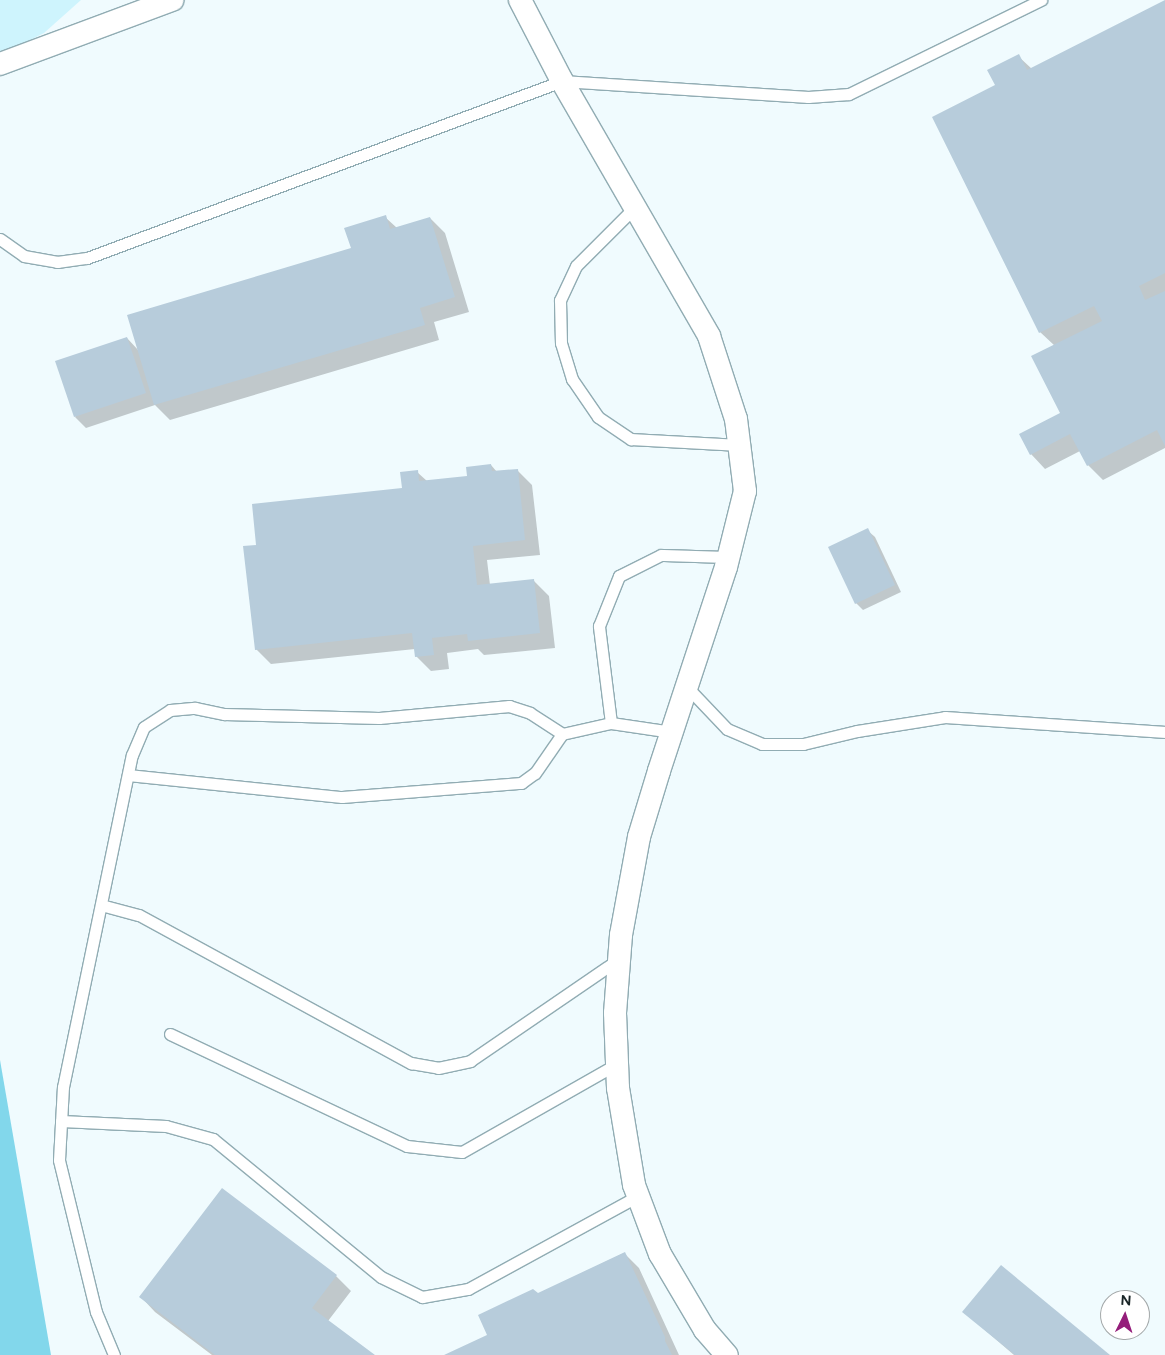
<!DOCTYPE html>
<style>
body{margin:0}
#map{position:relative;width:1165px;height:1355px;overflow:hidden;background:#f0fbfe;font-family:Figtree,sans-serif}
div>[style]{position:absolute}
.built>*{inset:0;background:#cef4fd}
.green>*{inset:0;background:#82d7eb}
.shadow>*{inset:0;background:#0003}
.building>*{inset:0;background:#b7ccdb}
.roads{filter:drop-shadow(1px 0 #91acb3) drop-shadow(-1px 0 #91acb3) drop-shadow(0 1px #91acb3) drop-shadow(0 -1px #91acb3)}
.lane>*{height:11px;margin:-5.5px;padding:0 5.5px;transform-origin:5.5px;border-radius:5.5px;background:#fff}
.street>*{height:22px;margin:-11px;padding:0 11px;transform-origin:11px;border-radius:11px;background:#fff}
span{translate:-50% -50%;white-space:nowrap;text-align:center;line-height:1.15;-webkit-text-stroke:4.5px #fff;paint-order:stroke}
.north{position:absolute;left:1100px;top:1290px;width:50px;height:50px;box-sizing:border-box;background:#fff;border:1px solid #a3a8a9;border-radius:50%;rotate:4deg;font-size:14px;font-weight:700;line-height:20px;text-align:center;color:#1a2527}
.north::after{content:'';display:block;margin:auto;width:18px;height:22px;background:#941d7a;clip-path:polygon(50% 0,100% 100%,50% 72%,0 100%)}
</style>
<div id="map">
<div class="built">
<i style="clip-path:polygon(0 0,81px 0,44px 33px,0 55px)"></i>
</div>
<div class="green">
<i style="clip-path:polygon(0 1060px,51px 1355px,0 1355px)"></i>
</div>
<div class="shadow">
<i style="clip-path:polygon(1165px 2px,1165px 448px,1103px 480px,1088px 465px,1080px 451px,1045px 469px,1031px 454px,1062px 414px,1055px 346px,1040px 332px,997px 86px,1018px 56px,1032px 69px)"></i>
<i style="clip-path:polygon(385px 217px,397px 228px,430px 218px,445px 233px,469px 312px,434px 322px,439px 340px,170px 420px,155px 405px,86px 428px,75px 417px,127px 338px,139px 351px,352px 249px)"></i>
<i style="clip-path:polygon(491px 465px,497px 472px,517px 470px,532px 485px,540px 555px,487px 560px,490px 585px,534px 581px,549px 596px,555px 648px,484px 655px,478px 649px,447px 653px,449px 669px,431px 671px,416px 656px,415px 649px,271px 664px,256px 649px,257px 546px,403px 489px,417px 472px,427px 481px,469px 477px)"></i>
<i style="clip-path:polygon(867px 530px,875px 537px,901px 592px,863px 610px,856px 603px)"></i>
<i style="clip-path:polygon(223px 1190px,336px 1276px,351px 1291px,328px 1321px,373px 1355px,212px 1355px,155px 1312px,141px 1297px)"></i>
<i style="clip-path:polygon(624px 1253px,639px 1268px,679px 1355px,448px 1355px,489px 1336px,538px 1294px)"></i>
<i style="clip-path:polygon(964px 1312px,1109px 1355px,1014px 1355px)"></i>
</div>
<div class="building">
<i style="clip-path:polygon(1165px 0,1165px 273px,1139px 286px,1145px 300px,1165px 291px,1165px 446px,1157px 430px,1087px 466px,1070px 434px,1030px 455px,1019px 434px,1060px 413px,1031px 356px,1102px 321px,1094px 306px,1039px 333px,932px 117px,995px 85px,987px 70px,1019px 54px,1027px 70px)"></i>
<i style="clip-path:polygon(386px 215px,390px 229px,430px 217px,455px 297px,420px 308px,425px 325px,154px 405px,127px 315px,351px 248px,344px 228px)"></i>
<i style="clip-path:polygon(127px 337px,146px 393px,74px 417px,55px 361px)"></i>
<i style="clip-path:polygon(491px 464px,492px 471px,518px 469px,525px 540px,473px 546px,477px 585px,534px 579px,540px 633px,468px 641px,467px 634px,432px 638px,434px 655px,415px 657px,412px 633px,255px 650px,243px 546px,256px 545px,252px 504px,402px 488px,400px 472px,418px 470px,419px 481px,467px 476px,466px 467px)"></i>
<i style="clip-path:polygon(868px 528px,895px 585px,855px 604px,828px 547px)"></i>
<i style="clip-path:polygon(222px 1188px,337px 1275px,312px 1308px,375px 1355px,215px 1355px,139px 1297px)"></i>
<i style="clip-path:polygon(625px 1252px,665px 1337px,665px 1341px,672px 1355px,444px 1355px,487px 1335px,478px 1315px,533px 1289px,538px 1293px)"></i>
<i style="clip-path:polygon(1001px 1265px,1110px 1355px,1015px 1355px,962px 1312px)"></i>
</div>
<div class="roads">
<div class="lane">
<i style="left:635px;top:207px;width:83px;rotate:135deg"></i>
<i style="left:576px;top:266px;width:38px;rotate:115deg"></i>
<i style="left:560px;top:300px;width:43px;rotate:88.7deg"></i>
<i style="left:561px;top:343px;width:38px;rotate:73deg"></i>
<i style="left:572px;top:379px;width:46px;rotate:55.6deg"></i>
<i style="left:598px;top:417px;width:40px;rotate:34deg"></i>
<i style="left:631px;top:439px;width:108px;rotate:3.2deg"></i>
<i style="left:0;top:239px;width:29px;rotate:35deg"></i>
<i style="left:24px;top:256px;width:34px;rotate:10deg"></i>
<i style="left:57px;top:262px;width:30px;rotate:-8deg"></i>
<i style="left:87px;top:258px;width:507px;rotate:-20.44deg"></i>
<i style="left:562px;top:81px;width:247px;rotate:3.7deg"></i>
<i style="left:808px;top:97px;width:41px;rotate:-4.2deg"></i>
<i style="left:849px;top:94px;width:214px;rotate:-26.1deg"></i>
<i style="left:687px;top:687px;width:58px;rotate:46.4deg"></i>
<i style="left:727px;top:729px;width:38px;rotate:23deg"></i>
<i style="left:762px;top:744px;width:41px"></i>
<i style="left:803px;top:744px;width:56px;rotate:-13.5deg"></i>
<i style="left:857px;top:731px;width:89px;rotate:-9deg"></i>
<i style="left:945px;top:717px;width:221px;rotate:3.9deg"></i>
<i style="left:611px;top:723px;width:98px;rotate:-97.1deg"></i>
<i style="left:599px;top:626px;width:54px;rotate:-68.2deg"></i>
<i style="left:619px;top:576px;width:47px;rotate:-26.6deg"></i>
<i style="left:661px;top:555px;width:68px;rotate:1.7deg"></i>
<i style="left:128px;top:775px;width:215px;rotate:5.9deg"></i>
<i style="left:342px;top:797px;width:180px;rotate:-4.5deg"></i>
<i style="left:521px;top:783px;width:17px;rotate:-36deg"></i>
<i style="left:535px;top:773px;width:47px;rotate:-55.3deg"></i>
<i style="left:101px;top:905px;width:39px;rotate:15deg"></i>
<i style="left:139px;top:915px;width:310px;rotate:28.6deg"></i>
<i style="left:411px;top:1063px;width:27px;rotate:10deg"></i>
<i style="left:438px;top:1068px;width:33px;rotate:-12deg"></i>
<i style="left:470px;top:1061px;width:181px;rotate:-34.4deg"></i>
<i style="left:170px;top:1034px;width:262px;rotate:25.3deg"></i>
<i style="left:407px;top:1146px;width:55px;rotate:6.2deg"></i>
<i style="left:462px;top:1152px;width:178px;rotate:-29.6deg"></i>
<i style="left:61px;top:1121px;width:105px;rotate:2.7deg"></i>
<i style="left:166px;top:1126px;width:49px;rotate:15.5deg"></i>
<i style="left:213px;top:1139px;width:217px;rotate:39.4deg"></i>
<i style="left:381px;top:1277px;width:46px;rotate:26deg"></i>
<i style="left:422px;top:1297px;width:47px;rotate:-9.9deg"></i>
<i style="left:468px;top:1289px;width:194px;rotate:-28.7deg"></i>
<i style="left:114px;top:1355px;width:47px;rotate:-112.7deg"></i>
<i style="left:96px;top:1312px;width:156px;rotate:-103.7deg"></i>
<i style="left:59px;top:1160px;width:73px;rotate:-86.9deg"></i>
<i style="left:63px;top:1087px;width:339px;rotate:-78.3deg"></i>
<i style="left:132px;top:755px;width:30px;rotate:-67deg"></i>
<i style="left:144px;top:727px;width:31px;rotate:-33deg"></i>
<i style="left:170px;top:710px;width:25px;rotate:-5deg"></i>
<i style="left:195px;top:708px;width:30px;rotate:12deg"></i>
<i style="left:224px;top:714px;width:155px;rotate:1.5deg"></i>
<i style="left:379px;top:718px;width:131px;rotate:-5.3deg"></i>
<i style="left:509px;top:706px;width:22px;rotate:18deg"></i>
<i style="left:530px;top:713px;width:38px;rotate:33deg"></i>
<i style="left:562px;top:734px;width:50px;rotate:-12.7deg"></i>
<i style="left:611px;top:723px;width:62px;rotate:8.4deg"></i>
</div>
<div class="street">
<i style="left:520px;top:0;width:91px;rotate:62.6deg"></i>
<i style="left:562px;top:81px;width:294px;rotate:60deg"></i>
<i style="left:709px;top:336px;width:87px;rotate:72deg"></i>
<i style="left:736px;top:419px;width:73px;rotate:82.9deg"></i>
<i style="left:745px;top:491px;width:78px;rotate:104deg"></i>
<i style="left:726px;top:567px;width:215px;rotate:108.2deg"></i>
<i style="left:659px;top:771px;width:69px;rotate:106.9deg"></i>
<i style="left:639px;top:837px;width:100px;rotate:100.4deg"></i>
<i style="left:621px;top:935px;width:78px;rotate:94.4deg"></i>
<i style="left:615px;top:1013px;width:75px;rotate:87.7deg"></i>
<i style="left:618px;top:1088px;width:98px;rotate:80.6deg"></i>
<i style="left:634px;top:1185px;width:74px;rotate:69.4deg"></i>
<i style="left:660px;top:1254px;width:88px;rotate:59.4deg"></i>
<i style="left:705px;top:1330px;width:33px;rotate:49deg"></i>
<i style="left:0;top:64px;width:184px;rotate:-20.4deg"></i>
</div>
</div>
<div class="north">N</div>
</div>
